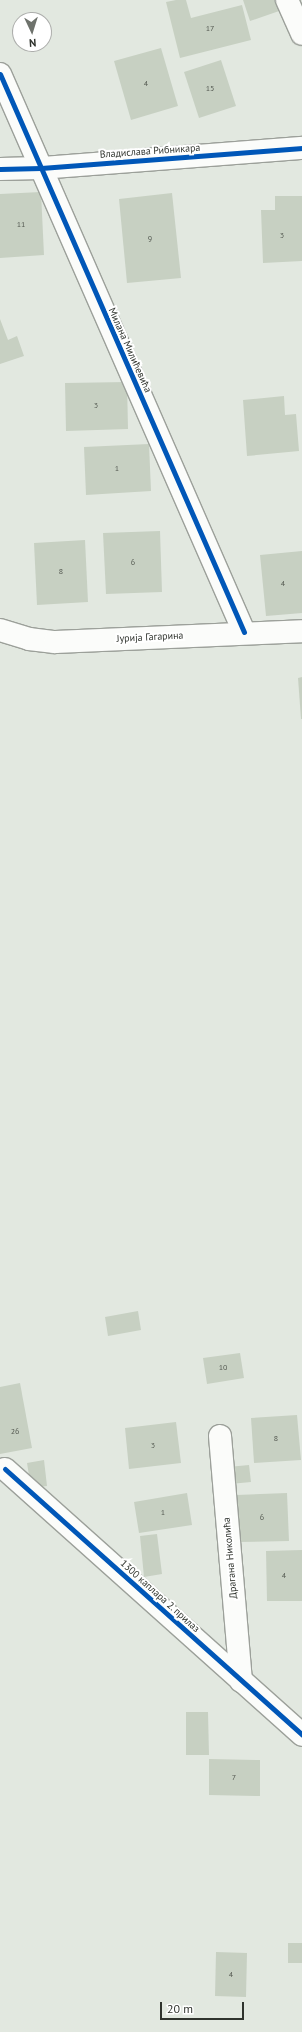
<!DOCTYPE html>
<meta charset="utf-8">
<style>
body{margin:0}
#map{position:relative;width:302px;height:2032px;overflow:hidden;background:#e2e8e0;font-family:"PT Sans",sans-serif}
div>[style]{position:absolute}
.building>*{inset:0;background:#c7d0c2}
.roads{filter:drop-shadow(1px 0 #9ca09a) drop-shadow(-1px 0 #9ca09a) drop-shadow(0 1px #9ca09a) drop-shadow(0 -1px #9ca09a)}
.street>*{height:22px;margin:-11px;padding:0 11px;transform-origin:11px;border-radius:11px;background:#fbfcfa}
.cycleway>*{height:5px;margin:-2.5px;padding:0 2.5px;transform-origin:2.5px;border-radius:2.5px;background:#0057b8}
span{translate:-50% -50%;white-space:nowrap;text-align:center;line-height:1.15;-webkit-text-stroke:4px #fff;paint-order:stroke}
.number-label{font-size:8px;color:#555a52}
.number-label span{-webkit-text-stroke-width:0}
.street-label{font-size:10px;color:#2f332d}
.north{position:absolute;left:12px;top:12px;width:40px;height:40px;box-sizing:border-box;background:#fff;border:1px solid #acadab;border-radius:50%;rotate:176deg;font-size:11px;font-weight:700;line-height:16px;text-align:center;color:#2f332d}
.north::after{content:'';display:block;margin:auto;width:14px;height:18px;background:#6e726c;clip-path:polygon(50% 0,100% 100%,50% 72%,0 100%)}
.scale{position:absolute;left:160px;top:2002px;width:84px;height:18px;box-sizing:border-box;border:2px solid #2f332d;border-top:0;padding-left:5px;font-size:12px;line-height:14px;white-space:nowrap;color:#2f332d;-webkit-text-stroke:3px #fff;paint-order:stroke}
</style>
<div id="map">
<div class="building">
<i style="clip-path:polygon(176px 0,186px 0,191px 18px,242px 5px,251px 40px,180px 58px,166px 2px)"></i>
<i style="clip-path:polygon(243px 0,278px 0,282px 10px,250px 21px)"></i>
<i style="clip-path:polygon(161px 48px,178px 106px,131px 120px,114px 61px)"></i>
<i style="clip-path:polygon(221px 60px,236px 106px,199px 118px,184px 72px)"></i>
<i style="clip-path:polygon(41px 192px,44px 255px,0 258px,0 194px)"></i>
<i style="clip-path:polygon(172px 193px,181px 278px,127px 283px,119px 199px)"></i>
<i style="clip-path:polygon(275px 196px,302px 196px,302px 261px,263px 263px,261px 210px,275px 210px)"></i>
<i style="clip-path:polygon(0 319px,8px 340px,17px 336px,24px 356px,0 364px)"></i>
<i style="clip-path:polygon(127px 382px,128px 429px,66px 431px,65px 383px)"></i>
<i style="clip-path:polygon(284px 396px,285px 415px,296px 414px,299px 451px,247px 456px,243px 400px)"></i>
<i style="clip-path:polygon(149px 444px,151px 491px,86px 495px,84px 447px)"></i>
<i style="clip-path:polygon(160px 531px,162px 592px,106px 594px,103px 533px)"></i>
<i style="clip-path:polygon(85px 540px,88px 602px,37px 605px,34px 543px)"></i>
<i style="clip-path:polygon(302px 551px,302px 613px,266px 616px,260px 555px)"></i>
<i style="clip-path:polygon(302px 677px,302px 719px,301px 719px,298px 678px)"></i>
<i style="clip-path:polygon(138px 1311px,141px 1330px,108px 1336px,105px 1317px)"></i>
<i style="clip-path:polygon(240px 1353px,244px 1378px,207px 1384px,203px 1358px)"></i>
<i style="clip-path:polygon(20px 1383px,32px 1448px,0 1454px,0 1387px)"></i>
<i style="clip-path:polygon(297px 1415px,301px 1460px,254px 1463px,251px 1418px)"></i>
<i style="clip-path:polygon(176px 1422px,181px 1463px,129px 1469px,125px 1428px)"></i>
<i style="clip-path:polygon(44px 1460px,47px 1486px,31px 1488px,27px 1463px)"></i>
<i style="clip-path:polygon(249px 1465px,251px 1482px,230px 1484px,228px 1467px)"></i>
<i style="clip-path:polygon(187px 1493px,192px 1525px,139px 1533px,134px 1502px)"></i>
<i style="clip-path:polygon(287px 1493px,289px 1541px,238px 1542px,236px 1495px)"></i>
<i style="clip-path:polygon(157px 1534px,162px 1574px,144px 1577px,140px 1536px)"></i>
<i style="clip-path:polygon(302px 1550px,302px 1601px,267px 1601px,266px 1551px)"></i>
<i style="clip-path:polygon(186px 1712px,208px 1712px,209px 1755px,186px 1755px)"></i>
<i style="clip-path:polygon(209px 1759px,260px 1760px,260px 1796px,209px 1795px)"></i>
<i style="clip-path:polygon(288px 1943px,302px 1943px,302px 1963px,288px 1963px)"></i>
<i style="clip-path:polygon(216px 1952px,247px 1953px,246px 1997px,215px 1996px)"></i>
</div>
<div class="roads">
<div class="street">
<i style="left:287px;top:0;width:37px;rotate:66deg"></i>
<i style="left:0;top:74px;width:609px;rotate:66.38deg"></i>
<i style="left:0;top:169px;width:41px;rotate:-1.4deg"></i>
<i style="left:41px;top:168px;width:262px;rotate:-4.4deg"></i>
<i style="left:0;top:630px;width:30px;rotate:17deg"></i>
<i style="left:29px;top:639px;width:26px;rotate:7deg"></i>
<i style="left:55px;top:642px;width:247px;rotate:-2.5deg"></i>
<i style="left:220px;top:1436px;width:246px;rotate:85.1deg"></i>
<i style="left:5px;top:1469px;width:399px;rotate:41.8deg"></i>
</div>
</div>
<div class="cycleway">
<i style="left:0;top:74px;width:609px;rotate:66.38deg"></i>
<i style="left:0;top:169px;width:41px;rotate:-1.4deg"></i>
<i style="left:41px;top:168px;width:262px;rotate:-4.4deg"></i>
<i style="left:5px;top:1469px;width:399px;rotate:41.8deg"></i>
</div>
<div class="number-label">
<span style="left:210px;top:29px">17</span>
<span style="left:146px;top:84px">4</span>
<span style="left:210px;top:89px">15</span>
<span style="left:21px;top:225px">11</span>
<span style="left:282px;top:236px">3</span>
<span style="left:150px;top:239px">9</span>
<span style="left:96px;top:406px">3</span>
<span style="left:117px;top:469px">1</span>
<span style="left:133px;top:563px">6</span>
<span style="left:61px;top:572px">8</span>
<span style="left:283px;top:584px">4</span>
<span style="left:223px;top:1368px">10</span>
<span style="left:15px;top:1432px">26</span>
<span style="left:276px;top:1439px">8</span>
<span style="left:153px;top:1446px">3</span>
<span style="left:163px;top:1513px">1</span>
<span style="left:262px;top:1518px">6</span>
<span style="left:284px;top:1576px">4</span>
<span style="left:234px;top:1778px">7</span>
<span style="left:231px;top:1975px">4</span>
</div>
<div class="street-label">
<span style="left:150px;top:151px;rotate:-4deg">Владислава Рибникара</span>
<span style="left:130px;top:350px;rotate:66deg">Милана Милићевића</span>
<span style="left:150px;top:637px;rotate:-3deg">Јурија Гагарина</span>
<span style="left:230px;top:1558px;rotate:-95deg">Драгана Николића</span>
<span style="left:160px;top:1596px;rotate:42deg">1300 каплара 2. прилаз</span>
</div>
<div class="north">N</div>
<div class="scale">20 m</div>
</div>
